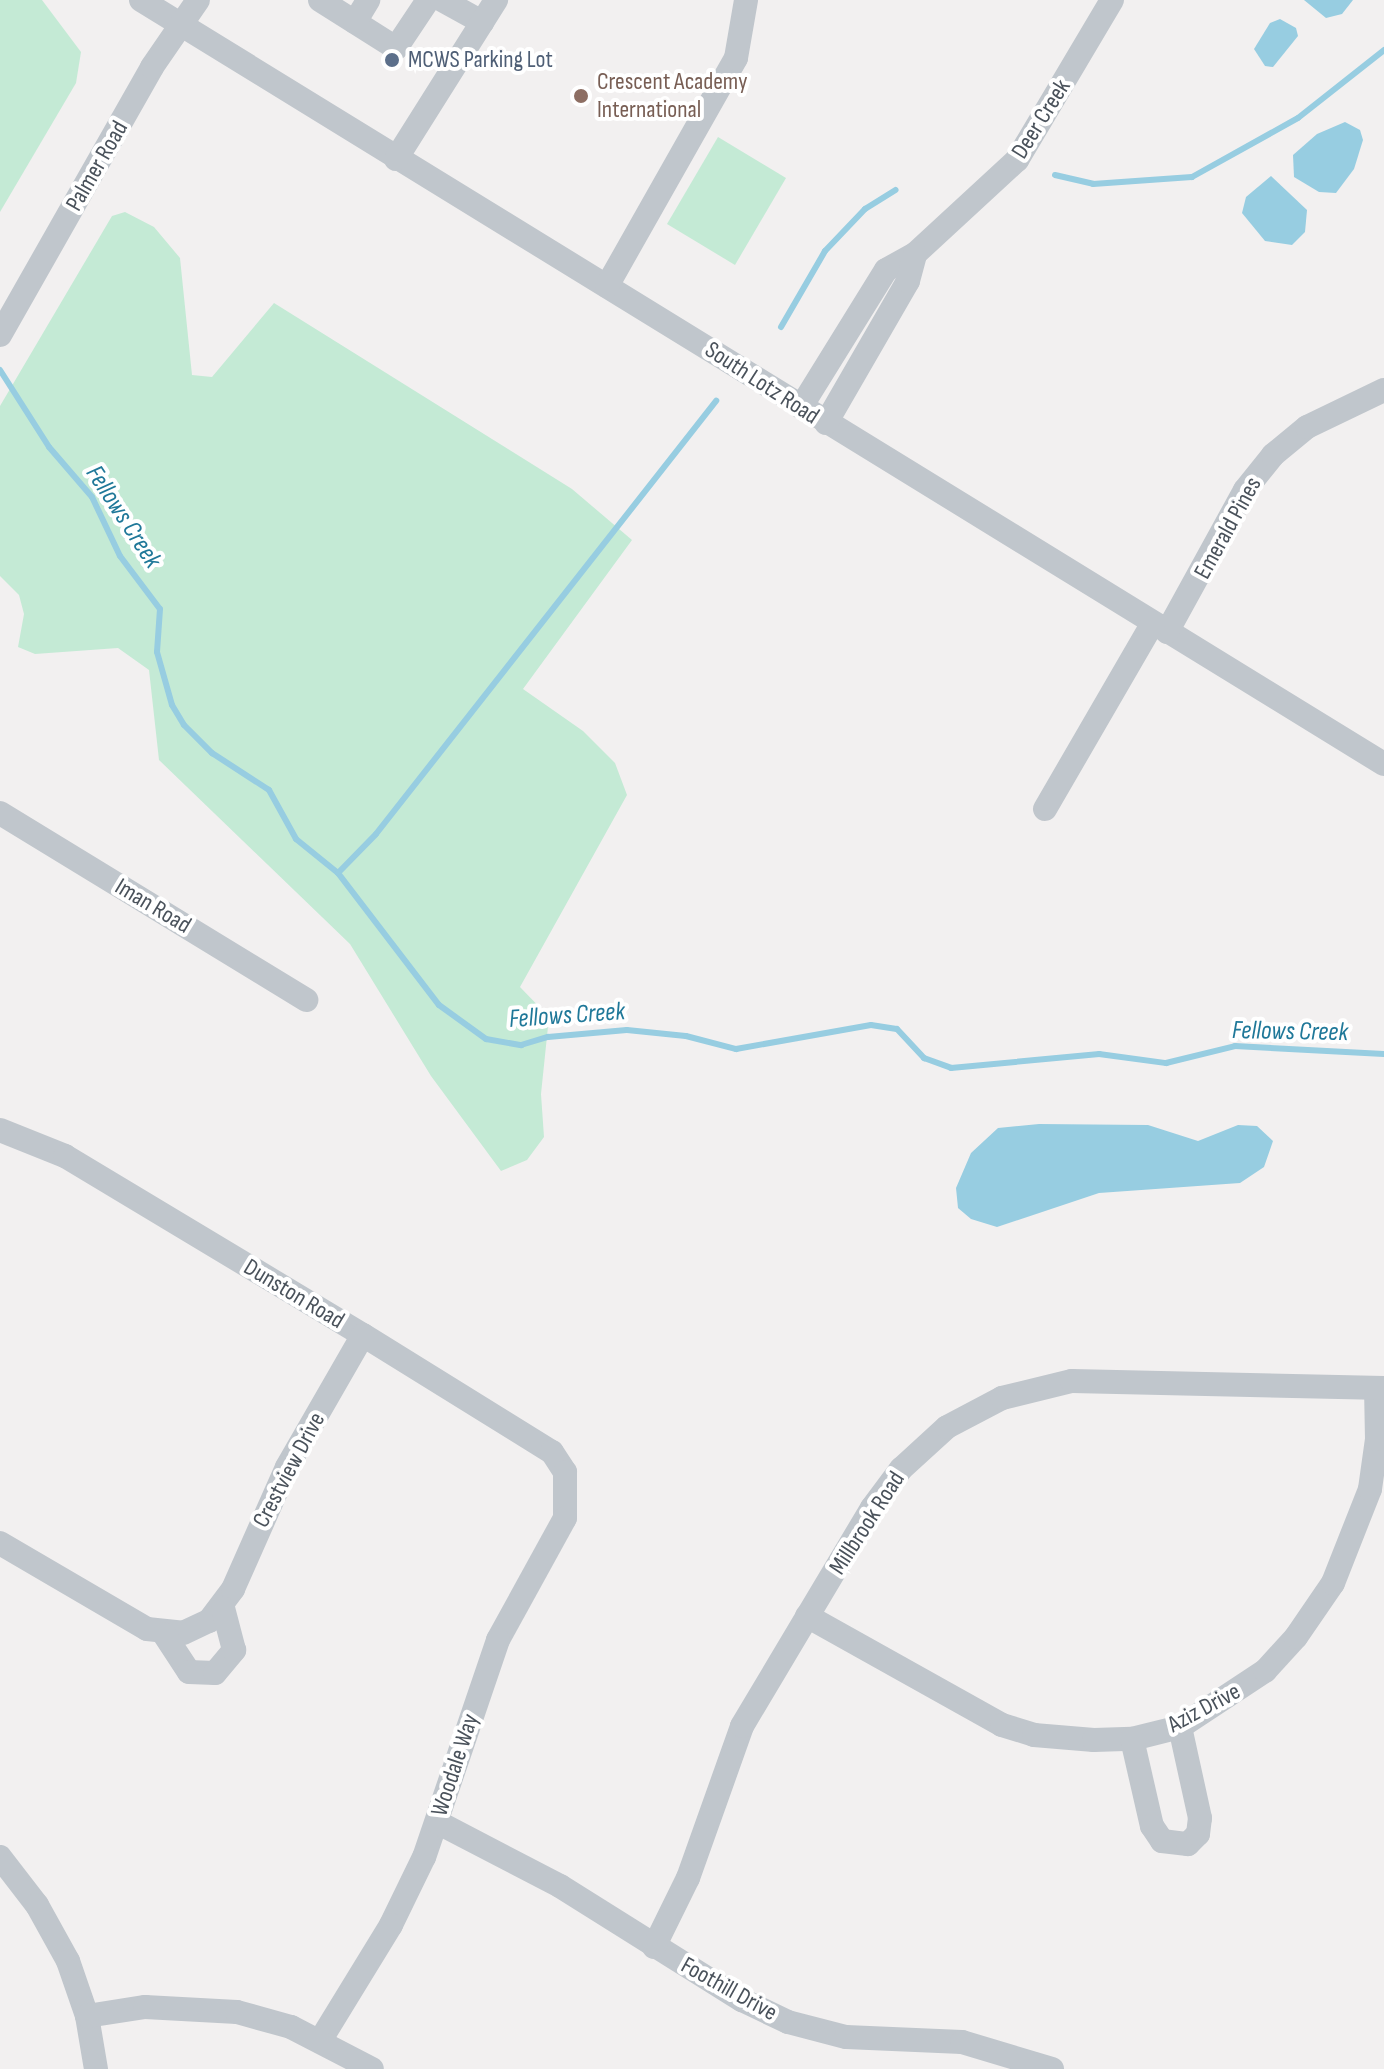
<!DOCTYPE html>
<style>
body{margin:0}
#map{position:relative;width:1384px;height:2069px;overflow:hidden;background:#f2f0f0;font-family:"Sofia Sans Condensed",sans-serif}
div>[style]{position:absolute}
.green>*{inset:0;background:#c4ead5}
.water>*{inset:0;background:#97cde1}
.stream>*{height:6px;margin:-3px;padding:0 3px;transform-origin:3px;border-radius:3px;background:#97cde1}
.minor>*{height:24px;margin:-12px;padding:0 12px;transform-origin:12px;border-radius:12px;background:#c0c6cc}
.dots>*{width:22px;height:22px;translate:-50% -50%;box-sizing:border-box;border:4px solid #fff;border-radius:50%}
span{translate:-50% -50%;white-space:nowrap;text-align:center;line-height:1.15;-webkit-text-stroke:8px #fff;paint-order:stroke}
.service-label{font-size:24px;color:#4e5e75}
.left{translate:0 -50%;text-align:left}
.education-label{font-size:24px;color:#785e54}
.street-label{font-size:24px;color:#4a525b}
.water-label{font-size:26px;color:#1f7899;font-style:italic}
</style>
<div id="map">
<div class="green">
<i style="clip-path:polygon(0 0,42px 0,81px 52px,76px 83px,0 212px)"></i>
<i style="clip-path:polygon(718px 137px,786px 178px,735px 265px,667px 224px)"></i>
<i style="clip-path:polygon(125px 212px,154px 227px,180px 258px,192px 375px,212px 377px,274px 303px,572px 489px,632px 540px,523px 689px,583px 731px,615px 763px,627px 795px,520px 987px,549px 1017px,541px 1094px,544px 1137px,527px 1160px,501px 1171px,431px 1076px,350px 944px,159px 760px,149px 670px,118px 648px,35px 654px,18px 647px,24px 614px,19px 595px,0 576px,0 406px,112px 216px)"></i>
</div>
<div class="water">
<i style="clip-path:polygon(1304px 0,1353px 0,1342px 14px,1326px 18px)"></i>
<i style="clip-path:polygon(1280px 19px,1296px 28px,1298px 36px,1273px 67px,1265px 66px,1254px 49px,1270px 23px)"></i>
<i style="clip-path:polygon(1345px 122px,1360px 130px,1363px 140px,1354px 169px,1336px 193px,1319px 192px,1294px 177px,1293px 155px,1317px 134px)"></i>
<i style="clip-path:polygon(1271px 176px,1307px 210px,1305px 232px,1292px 245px,1265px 241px,1242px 213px,1246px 197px)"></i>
<i style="clip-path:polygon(1039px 1124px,1148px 1125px,1198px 1141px,1238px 1125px,1257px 1126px,1273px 1141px,1264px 1167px,1240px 1183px,1099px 1193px,997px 1227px,971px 1219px,958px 1208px,956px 1188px,971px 1153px,998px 1128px)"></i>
</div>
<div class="stream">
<i style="left:1055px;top:175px;width:39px;rotate:13deg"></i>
<i style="left:1093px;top:184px;width:99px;rotate:-4deg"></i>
<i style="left:1192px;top:177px;width:121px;rotate:-29.1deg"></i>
<i style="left:1298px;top:118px;width:110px;rotate:-38.3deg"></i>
<i style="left:781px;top:327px;width:88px;rotate:-59.9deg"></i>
<i style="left:825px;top:251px;width:58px;rotate:-46.4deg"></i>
<i style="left:865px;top:209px;width:36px;rotate:-32deg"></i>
<i style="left:0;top:370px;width:91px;rotate:57.5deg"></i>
<i style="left:49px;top:447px;width:66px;rotate:49.3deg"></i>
<i style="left:92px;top:497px;width:65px;rotate:64.6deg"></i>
<i style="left:120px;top:556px;width:66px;rotate:53deg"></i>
<i style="left:160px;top:609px;width:43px;rotate:94deg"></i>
<i style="left:157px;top:652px;width:55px;rotate:74.2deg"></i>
<i style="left:172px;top:705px;width:23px;rotate:59deg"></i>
<i style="left:184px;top:725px;width:40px;rotate:45deg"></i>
<i style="left:212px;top:753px;width:68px;rotate:33deg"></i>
<i style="left:269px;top:790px;width:56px;rotate:61.1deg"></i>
<i style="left:296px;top:839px;width:54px;rotate:39deg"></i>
<i style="left:338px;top:873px;width:166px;rotate:52.6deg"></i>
<i style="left:439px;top:1005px;width:58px;rotate:35.9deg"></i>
<i style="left:486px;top:1039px;width:36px;rotate:10deg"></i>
<i style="left:521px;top:1045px;width:28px;rotate:-17deg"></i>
<i style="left:548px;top:1037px;width:79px;rotate:-5.1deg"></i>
<i style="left:627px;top:1030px;width:59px;rotate:5.8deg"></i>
<i style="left:686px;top:1036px;width:52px;rotate:14.6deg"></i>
<i style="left:736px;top:1049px;width:137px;rotate:-10.1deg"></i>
<i style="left:871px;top:1025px;width:26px;rotate:9deg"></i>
<i style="left:897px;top:1029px;width:40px;rotate:47deg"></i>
<i style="left:924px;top:1058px;width:29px;rotate:20deg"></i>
<i style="left:951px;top:1068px;width:149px;rotate:-5.4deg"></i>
<i style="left:1099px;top:1054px;width:68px;rotate:7.7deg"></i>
<i style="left:1166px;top:1063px;width:71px;rotate:-13.8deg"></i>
<i style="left:1235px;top:1046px;width:149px;rotate:3.1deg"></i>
<i style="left:338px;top:873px;width:54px;rotate:-45.7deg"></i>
<i style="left:376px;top:834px;width:551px;rotate:-51.86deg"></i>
</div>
<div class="minor">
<i style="left:141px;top:0;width:1459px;rotate:31.58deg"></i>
<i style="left:320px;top:0;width:90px;rotate:32.3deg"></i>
<i style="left:396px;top:48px;width:58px;rotate:-56.3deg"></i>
<i style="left:442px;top:0;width:46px;rotate:28.8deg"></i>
<i style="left:355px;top:22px;width:26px;rotate:-59deg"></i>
<i style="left:396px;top:159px;width:188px;rotate:-57.8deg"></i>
<i style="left:607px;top:286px;width:262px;rotate:-60.5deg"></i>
<i style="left:736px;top:58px;width:59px;rotate:-80.2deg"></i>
<i style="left:0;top:335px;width:308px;rotate:-60.4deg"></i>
<i style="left:152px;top:67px;width:81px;rotate:-55.5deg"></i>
<i style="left:801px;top:407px;width:161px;rotate:-58.2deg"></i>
<i style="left:886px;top:270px;width:33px;rotate:-29deg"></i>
<i style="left:915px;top:254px;width:139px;rotate:-42.7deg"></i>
<i style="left:1017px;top:160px;width:186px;rotate:-59.3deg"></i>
<i style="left:826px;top:423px;width:164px;rotate:-60deg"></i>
<i style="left:908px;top:281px;width:28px;rotate:-75deg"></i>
<i style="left:1167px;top:632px;width:162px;rotate:-61.2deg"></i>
<i style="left:1245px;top:490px;width:45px;rotate:-51.3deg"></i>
<i style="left:1273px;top:455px;width:44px;rotate:-39.5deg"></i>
<i style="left:1307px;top:427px;width:85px;rotate:-25.7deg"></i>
<i style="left:1045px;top:809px;width:215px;rotate:-59.9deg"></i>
<i style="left:0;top:813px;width:359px;rotate:31.4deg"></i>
<i style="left:0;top:1130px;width:70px;rotate:21.8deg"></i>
<i style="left:65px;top:1156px;width:348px;rotate:31deg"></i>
<i style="left:363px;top:1335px;width:222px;rotate:31.8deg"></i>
<i style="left:552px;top:1452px;width:24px;rotate:57deg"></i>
<i style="left:565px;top:1472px;width:46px;rotate:90deg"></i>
<i style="left:565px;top:1518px;width:139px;rotate:118.8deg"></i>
<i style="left:498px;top:1640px;width:229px;rotate:108.8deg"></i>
<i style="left:424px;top:1857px;width:76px;rotate:115.9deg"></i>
<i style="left:391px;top:1925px;width:136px;rotate:121.5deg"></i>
<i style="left:0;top:1543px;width:170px;rotate:30.3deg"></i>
<i style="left:147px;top:1629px;width:36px;rotate:6deg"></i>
<i style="left:183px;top:1633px;width:29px;rotate:-25deg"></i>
<i style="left:209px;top:1621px;width:40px;rotate:-53deg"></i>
<i style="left:233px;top:1589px;width:133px;rotate:-66.1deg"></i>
<i style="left:287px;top:1467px;width:152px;rotate:-60.1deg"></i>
<i style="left:807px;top:1616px;width:223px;rotate:29.2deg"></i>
<i style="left:1002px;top:1725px;width:34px;rotate:17deg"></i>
<i style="left:1034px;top:1735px;width:60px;rotate:4.8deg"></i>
<i style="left:1094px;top:1740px;width:38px;rotate:-2deg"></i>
<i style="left:1132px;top:1739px;width:49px;rotate:-14deg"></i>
<i style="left:1180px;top:1727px;width:102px;rotate:-33.4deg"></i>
<i style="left:1265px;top:1671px;width:46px;rotate:-47.6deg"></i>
<i style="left:1296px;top:1637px;width:65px;rotate:-55.6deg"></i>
<i style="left:1333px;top:1583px;width:101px;rotate:-68.5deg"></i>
<i style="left:1370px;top:1489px;width:50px;rotate:-82deg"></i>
<i style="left:1377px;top:1439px;width:51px;rotate:-91.1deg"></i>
<i style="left:164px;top:1634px;width:45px;rotate:56.7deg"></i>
<i style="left:189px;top:1672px;width:26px;rotate:2deg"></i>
<i style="left:215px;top:1673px;width:30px;rotate:-50deg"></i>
<i style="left:234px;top:1650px;width:43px;rotate:-104.7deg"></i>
<i style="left:1132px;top:1739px;width:89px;rotate:77.1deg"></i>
<i style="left:1152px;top:1826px;width:18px;rotate:56deg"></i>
<i style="left:1162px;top:1841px;width:26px;rotate:7deg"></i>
<i style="left:1188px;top:1844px;width:14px;rotate:-45deg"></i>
<i style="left:1198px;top:1834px;width:16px;rotate:-83deg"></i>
<i style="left:1200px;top:1818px;width:93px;rotate:-102.4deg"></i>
<i style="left:437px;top:1822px;width:139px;rotate:27.5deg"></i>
<i style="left:560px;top:1886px;width:215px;rotate:32.1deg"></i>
<i style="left:742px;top:2000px;width:51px;rotate:25.6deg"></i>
<i style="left:788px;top:2022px;width:60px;rotate:14.5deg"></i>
<i style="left:846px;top:2037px;width:116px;rotate:2.5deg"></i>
<i style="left:962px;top:2042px;width:94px;rotate:16.7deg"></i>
<i style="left:0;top:1857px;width:61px;rotate:52.4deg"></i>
<i style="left:37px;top:1905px;width:64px;rotate:61deg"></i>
<i style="left:68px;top:1961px;width:58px;rotate:70.9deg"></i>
<i style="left:87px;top:2016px;width:54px;rotate:80.4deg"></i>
<i style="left:654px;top:1947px;width:77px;rotate:-63.8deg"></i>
<i style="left:688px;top:1878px;width:161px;rotate:-70.4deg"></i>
<i style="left:742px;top:1726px;width:254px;rotate:-59.2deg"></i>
<i style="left:872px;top:1508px;width:49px;rotate:-53.4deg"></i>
<i style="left:901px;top:1469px;width:62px;rotate:-42.4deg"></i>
<i style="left:947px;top:1427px;width:62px;rotate:-27.8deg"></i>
<i style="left:1002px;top:1398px;width:72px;rotate:-13.7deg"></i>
<i style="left:1072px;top:1381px;width:312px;rotate:1.3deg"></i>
<i style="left:87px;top:2016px;width:59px;rotate:-8.8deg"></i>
<i style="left:145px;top:2007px;width:92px;rotate:3.1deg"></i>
<i style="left:237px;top:2012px;width:56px;rotate:15.5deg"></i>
<i style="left:291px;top:2027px;width:91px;rotate:27.4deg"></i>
</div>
<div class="dots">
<i style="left:392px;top:60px;background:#5c6f8a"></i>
<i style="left:581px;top:96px;background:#8d6e63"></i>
</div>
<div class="service-label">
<span class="left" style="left:408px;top:60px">MCWS Parking Lot</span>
</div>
<div class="education-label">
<span class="left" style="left:597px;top:96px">Crescent Academy<br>International</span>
</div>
<div class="street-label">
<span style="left:1041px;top:119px;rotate:-58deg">Deer Creek</span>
<span style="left:97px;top:166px;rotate:-60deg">Palmer Road</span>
<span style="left:762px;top:383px;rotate:33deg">South Lotz Road</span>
<span style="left:1228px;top:528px;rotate:-61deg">Emerald Pines</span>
<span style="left:153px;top:906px;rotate:31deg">Iman Road</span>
<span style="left:294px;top:1294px;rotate:31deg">Dunston Road</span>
<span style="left:289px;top:1470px;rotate:-62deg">Crestview Drive</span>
<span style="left:867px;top:1523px;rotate:-57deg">Millbrook Road</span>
<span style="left:1204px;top:1708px;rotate:-28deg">Aziz Drive</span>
<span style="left:455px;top:1765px;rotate:-72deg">Woodale Way</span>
<span style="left:729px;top:1989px;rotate:29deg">Foothill Drive</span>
</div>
<div class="water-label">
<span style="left:123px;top:517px;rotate:57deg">Fellows Creek</span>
<span style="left:567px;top:1016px;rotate:-4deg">Fellows Creek</span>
<span style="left:1290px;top:1032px;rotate:1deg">Fellows Creek</span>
</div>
</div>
